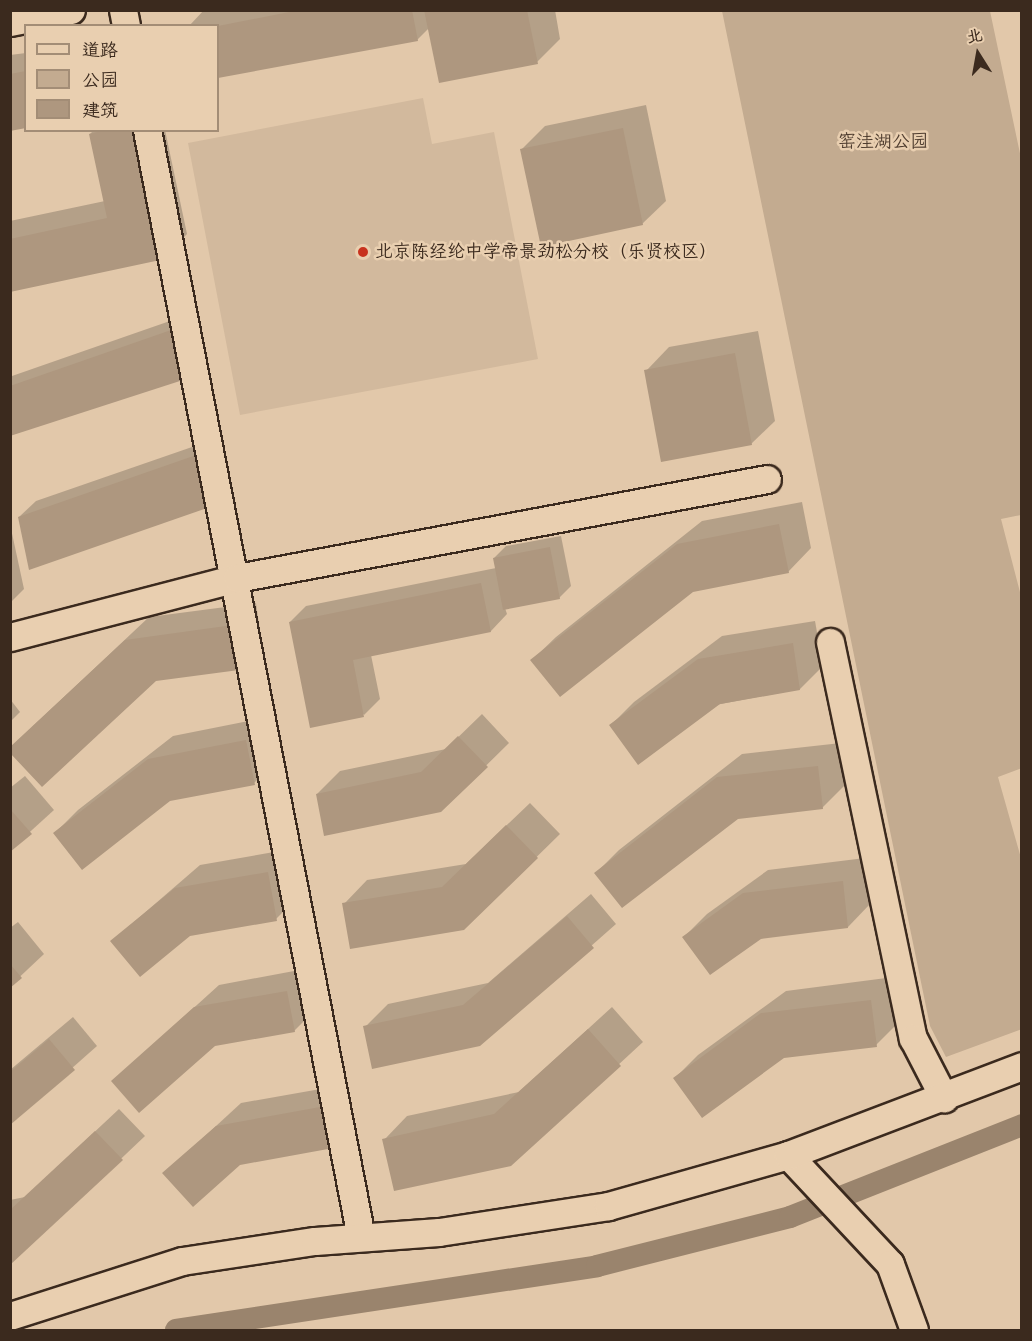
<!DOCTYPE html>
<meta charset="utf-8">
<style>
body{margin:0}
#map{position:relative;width:1032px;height:1341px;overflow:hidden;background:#e2c8aa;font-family:Pangolin,"LXGW WenKai TC",sans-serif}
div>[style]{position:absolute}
.built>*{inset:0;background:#d2b99d}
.green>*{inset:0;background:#c3ab90}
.shadow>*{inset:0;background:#0003}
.canal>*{height:22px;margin:-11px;padding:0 11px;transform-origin:11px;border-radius:11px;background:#9a846d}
.building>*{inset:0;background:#ae977f}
.roads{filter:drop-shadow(2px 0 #3b2a1e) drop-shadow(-2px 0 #3b2a1e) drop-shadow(0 2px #3b2a1e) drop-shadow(0 -2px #3b2a1e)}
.minor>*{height:27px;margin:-13.5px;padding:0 13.5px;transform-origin:13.5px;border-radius:13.5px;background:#e9cfb0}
.dots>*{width:16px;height:16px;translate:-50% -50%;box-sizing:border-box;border:3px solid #e9cfb0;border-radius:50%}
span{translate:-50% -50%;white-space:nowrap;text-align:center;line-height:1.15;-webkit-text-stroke:5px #e9cfb0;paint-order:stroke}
.park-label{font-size:18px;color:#4f3d2f}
.poi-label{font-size:18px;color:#3b2a1e}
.left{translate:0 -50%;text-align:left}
.frame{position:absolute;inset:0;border:12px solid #3b2a1e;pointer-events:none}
.legend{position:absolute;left:24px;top:24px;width:195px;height:108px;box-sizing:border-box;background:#e9cfb0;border:2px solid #a38d76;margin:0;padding:8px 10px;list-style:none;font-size:18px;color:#3b2a1e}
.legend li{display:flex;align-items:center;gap:12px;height:30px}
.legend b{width:30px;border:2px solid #a38d76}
.north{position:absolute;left:948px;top:24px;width:60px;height:60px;-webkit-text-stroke:4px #e9cfb0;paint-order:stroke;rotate:349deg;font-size:16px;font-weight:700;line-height:24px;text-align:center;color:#3b2a1e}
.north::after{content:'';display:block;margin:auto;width:21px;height:27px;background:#3b2a1e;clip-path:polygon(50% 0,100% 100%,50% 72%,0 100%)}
</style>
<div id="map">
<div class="built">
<i style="clip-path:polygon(423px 98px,432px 144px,494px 132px,538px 359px,240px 415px,188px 143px)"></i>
</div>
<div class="green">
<i style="clip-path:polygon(722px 11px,990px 11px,1022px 163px,1021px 515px,1001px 519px,1021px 596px,1022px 768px,998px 777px,1021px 858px,1022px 1029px,946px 1057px,930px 1026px)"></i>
</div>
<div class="shadow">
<i style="clip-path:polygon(204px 10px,555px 10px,560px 39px,537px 62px,429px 28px,417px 40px,218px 76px,218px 26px,189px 26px)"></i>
<i style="clip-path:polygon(26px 53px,26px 127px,10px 129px,10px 55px)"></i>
<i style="clip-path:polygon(646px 105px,666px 201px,642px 224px,522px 149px,545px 126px)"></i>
<i style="clip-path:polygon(94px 130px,165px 130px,187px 234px,164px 258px,10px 290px,10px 221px,105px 201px,90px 134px)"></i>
<i style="clip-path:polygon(190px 314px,198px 363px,10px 435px,12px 376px)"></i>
<i style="clip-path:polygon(758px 331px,775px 421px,751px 444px,646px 371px,669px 347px)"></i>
<i style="clip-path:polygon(218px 438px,209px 505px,19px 517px,36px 501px)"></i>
<i style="clip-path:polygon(802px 502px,811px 548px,788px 572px,693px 590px,532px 660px,556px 637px,702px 521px)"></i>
<i style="clip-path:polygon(10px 524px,24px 589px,10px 603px)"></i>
<i style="clip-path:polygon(561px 536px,571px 586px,559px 598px,505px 608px,507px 614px,491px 631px,371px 655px,380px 699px,364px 715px,290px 622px,306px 606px,496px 568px,494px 558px,506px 546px)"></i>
<i style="clip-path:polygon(256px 603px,262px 645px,238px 668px,156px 679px,32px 727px,149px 617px)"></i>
<i style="clip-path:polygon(815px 621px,823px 666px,800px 689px,611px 725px,634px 702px,722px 636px)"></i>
<i style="clip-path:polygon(10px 699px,20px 712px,10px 722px)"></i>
<i style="clip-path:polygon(482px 714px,509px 743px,440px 811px,317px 794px,340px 771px,446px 749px)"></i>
<i style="clip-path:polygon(269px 717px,277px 760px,254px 783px,169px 800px,55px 833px,78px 810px,173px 736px)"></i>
<i style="clip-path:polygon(841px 743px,845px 785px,822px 808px,737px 818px,596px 873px,619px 850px,742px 754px)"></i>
<i style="clip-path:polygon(25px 776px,54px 810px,10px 850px,10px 788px)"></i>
<i style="clip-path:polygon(530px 803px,560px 834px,463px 929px,344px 904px,367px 880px,466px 864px)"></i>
<i style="clip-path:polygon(291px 849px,299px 896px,276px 919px,112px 941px,200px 865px)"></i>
<i style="clip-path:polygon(865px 858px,871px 903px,848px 927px,684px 937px,707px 914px,768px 870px)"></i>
<i style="clip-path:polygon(591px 894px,616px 924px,479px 1045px,365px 1027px,388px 1004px,488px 983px)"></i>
<i style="clip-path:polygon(18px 922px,44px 954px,10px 986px,10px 928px)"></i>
<i style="clip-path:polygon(310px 968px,317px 1008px,294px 1031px,215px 1045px,113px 1081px,219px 985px)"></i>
<i style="clip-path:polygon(894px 977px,899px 1022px,876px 1045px,783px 1057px,675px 1078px,698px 1055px,786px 991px)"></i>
<i style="clip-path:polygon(612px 1007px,643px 1042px,511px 1164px,384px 1140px,407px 1116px,519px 1092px)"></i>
<i style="clip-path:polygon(73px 1017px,97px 1046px,10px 1123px,10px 1070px)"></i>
<i style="clip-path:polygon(343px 1085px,350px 1125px,327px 1148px,165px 1173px,241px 1103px)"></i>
<i style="clip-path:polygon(119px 1109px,145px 1136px,10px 1264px,10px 1200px,25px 1197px)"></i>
</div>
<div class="canal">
<i style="left:176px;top:1330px;width:426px;rotate:-8.6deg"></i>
<i style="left:597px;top:1266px;width:199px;rotate:-14.2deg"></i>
<i style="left:790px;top:1217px;width:250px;rotate:-21.6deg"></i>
</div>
<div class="building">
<i style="clip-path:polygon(299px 10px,412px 10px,418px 41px,218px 78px,218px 26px)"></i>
<i style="clip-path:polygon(424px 10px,527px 10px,538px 64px,439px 83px)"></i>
<i style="clip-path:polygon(26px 71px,26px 128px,10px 131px,10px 74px)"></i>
<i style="clip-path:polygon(623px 128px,643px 225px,541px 247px,520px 149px)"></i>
<i style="clip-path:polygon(105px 130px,137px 130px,165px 259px,10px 292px,10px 239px,107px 218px,89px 134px)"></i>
<i style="clip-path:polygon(174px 329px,183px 380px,10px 436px,10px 386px)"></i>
<i style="clip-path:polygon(735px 353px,752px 445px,661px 462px,644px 370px)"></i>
<i style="clip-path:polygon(202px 453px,210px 507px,29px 570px,18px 517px)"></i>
<i style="clip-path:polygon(779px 524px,789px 573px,693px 592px,560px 697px,530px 660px,677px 544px)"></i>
<i style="clip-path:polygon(550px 547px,560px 599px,503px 610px,493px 558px)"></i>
<i style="clip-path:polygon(481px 583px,491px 632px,353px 660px,364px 717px,310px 728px,289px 622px)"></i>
<i style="clip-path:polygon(233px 625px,239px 670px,156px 681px,42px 787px,10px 753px,10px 747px,125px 640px)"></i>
<i style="clip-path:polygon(793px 643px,800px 690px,720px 704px,638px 765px,609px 725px,698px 659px)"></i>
<i style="clip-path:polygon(458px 736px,488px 767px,441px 812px,324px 836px,316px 794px,421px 772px)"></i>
<i style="clip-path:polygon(246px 740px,255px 785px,170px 801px,82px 870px,53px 833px,148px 759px)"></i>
<i style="clip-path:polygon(818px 766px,823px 809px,738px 819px,622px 908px,594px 873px,717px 777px)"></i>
<i style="clip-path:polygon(10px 809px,32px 834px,10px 852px)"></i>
<i style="clip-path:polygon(506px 825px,538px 858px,464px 930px,350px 949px,342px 903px,442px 887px)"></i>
<i style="clip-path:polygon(268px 872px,277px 921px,190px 936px,140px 977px,110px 941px,175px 888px)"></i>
<i style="clip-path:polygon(843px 881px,848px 928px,761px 939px,710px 975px,682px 937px,743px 893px)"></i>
<i style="clip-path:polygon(567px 916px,594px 948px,480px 1046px,372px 1069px,363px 1026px,463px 1005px)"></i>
<i style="clip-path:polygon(10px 964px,22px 978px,10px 988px)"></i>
<i style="clip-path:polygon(287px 991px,295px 1032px,215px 1046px,139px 1113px,111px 1081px,194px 1007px)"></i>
<i style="clip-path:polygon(871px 1000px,877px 1047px,784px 1058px,702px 1118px,673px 1078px,761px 1013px)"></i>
<i style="clip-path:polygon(588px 1029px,621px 1066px,511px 1166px,394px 1191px,382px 1139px,494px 1114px)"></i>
<i style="clip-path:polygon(49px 1039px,75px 1070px,10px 1125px,10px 1072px)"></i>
<i style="clip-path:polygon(320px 1107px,328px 1149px,240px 1165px,193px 1207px,162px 1173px,216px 1126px)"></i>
<i style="clip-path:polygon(95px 1131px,123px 1160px,10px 1265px,10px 1210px)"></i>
</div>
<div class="roads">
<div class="minor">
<i style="left:123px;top:10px;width:16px;rotate:79deg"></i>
<i style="left:10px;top:22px;width:62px;rotate:-11.1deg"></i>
<i style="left:147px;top:130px;width:1127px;rotate:79.06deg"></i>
<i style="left:10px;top:637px;width:235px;rotate:-14.6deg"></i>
<i style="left:237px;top:578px;width:539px;rotate:-10.58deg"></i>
<i style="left:830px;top:642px;width:405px;rotate:78.2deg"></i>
<i style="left:913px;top:1038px;width:68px;rotate:62.7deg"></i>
<i style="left:788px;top:1155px;width:149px;rotate:46.9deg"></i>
<i style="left:890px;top:1264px;width:70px;rotate:70deg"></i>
<i style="left:10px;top:1316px;width:181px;rotate:-17.7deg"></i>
<i style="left:182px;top:1261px;width:134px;rotate:-8.6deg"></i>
<i style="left:315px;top:1241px;width:124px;rotate:-4.2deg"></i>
<i style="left:439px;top:1232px;width:171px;rotate:-8.7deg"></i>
<i style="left:608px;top:1206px;width:187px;rotate:-15.8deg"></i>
<i style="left:788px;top:1155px;width:250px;rotate:-20.8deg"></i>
</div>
</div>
<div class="dots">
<i style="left:363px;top:252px;background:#c8321e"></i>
</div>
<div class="park-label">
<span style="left:883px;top:142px">窑洼湖公园</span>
</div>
<div class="poi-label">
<span class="left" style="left:375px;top:252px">北京陈经纶中学帝景劲松分校（乐贤校区）</span>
</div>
<div class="frame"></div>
<ul class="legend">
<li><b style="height:8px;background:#e9cfb0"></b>道路</li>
<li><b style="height:16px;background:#c3ab90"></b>公园</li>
<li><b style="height:16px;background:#ae977f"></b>建筑</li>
</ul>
<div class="north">北</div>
</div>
